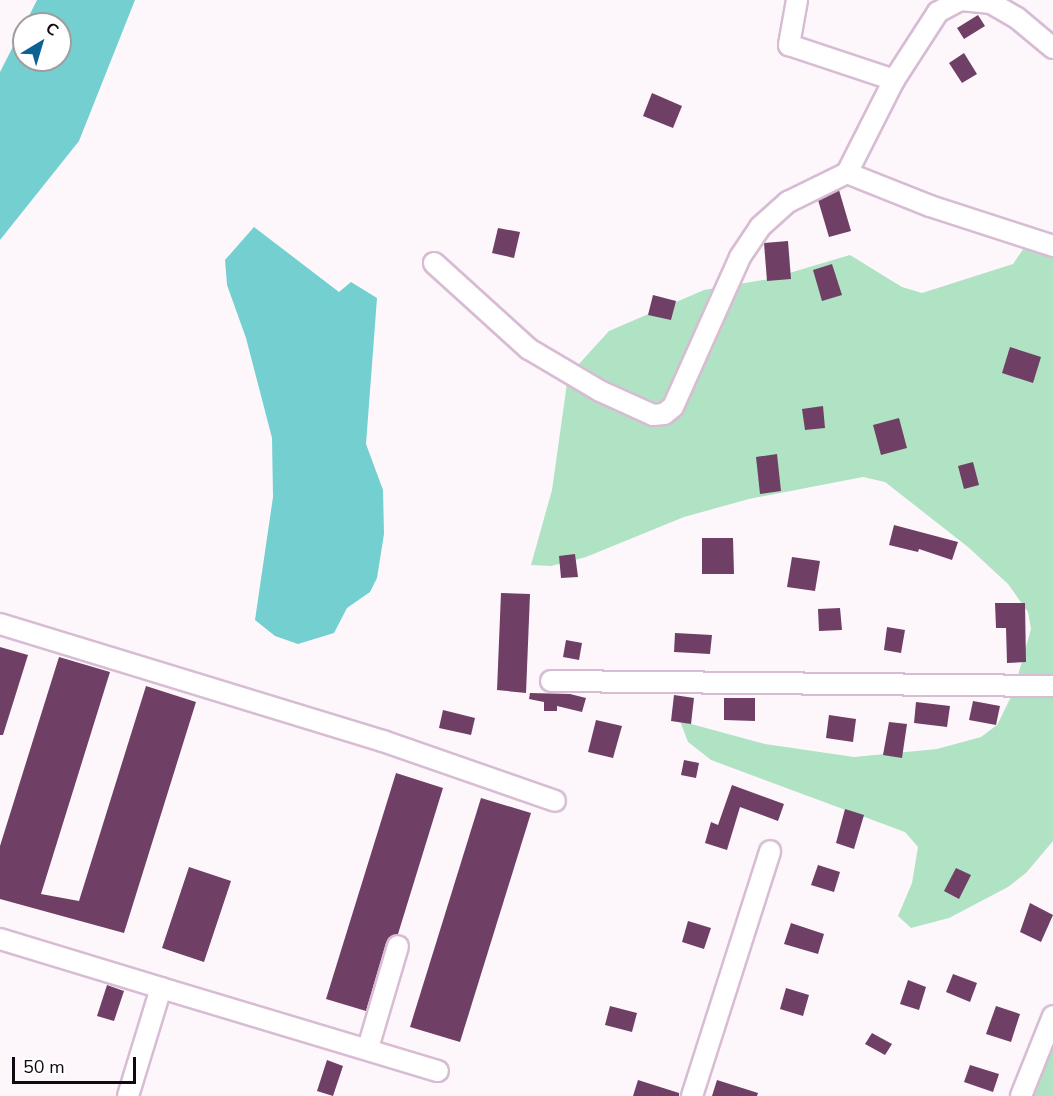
<!DOCTYPE html>
<meta charset="utf-8">
<style>
body{margin:0}
#map{position:relative;width:1053px;height:1096px;overflow:hidden;background:#fdf7fc;font-family:"Nunito Sans",sans-serif}
div>[style]{position:absolute}
.green>*{inset:0;background:#afe3c3}
.water>*{inset:0;background:#73cfd0}
.building>*{inset:0;background:#703f66}
.roads{filter:drop-shadow(2px 0 #d7bcd4) drop-shadow(-2px 0 #d7bcd4) drop-shadow(0 2px #d7bcd4) drop-shadow(0 -2px #d7bcd4)}
.minor>*{height:20px;margin:-10px;padding:0 10px;transform-origin:10px;border-radius:10px;background:#fff}
span{translate:-50% -50%;white-space:nowrap;text-align:center;line-height:1.15;-webkit-text-stroke:6px #fff;paint-order:stroke}
.north{position:absolute;left:12px;top:12px;width:60px;height:60px;box-sizing:border-box;background:#fff;border:2px solid #a09da0;border-radius:50%;rotate:38deg;font-size:16px;font-weight:700;line-height:24px;text-align:center;color:#110911}
.north::after{content:'';display:block;margin:auto;width:21px;height:27px;background:#0a6393;clip-path:polygon(50% 0,100% 100%,50% 72%,0 100%)}
.scale{position:absolute;left:12px;top:1057px;width:124px;height:27px;box-sizing:border-box;border:3px solid #110911;border-top:0;padding-left:8px;font-size:18px;line-height:21px;white-space:nowrap;color:#110911;-webkit-text-stroke:4px #fff;paint-order:stroke}
</style>
<div id="map">
<div class="green">
<i style="clip-path:polygon(1053px 235px,1053px 841px,1026px 873px,1008px 887px,949px 918px,911px 928px,898px 916px,912px 883px,918px 847px,905px 832px,711px 760px,688px 742px,680px 721px,765px 744px,854px 757px,937px 749px,981px 737px,997px 725px,1013px 693px,1031px 629px,1028px 612px,1008px 584px,968px 547px,885px 482px,863px 477px,749px 499px,684px 517px,586px 557px,551px 566px,531px 565px,552px 490px,568px 376px,609px 331px,704px 290px,769px 279px,850px 255px,902px 287px,922px 293px,1013px 264px,1028px 242px)"></i>
<i style="clip-path:polygon(1053px 1047px,1053px 1096px,1024px 1096px,1029px 1088px)"></i>
</div>
<div class="water">
<i style="clip-path:polygon(37px 0,135px 0,79px 141px,0 240px,0 72px,24px 25px,24px 60px,60px 60px,60px 24px,25px 24px)"></i>
<i style="clip-path:polygon(254px 227px,339px 292px,351px 282px,377px 298px,366px 444px,383px 490px,384px 534px,377px 578px,370px 592px,347px 608px,334px 633px,298px 644px,275px 636px,255px 620px,273px 497px,272px 438px,246px 338px,227px 285px,225px 260px)"></i>
</div>
<div class="building">
<i style="clip-path:polygon(978px 15px,985px 26px,964px 39px,957px 28px)"></i>
<i style="clip-path:polygon(964px 53px,977px 74px,962px 83px,949px 63px)"></i>
<i style="clip-path:polygon(652px 93px,682px 106px,673px 128px,643px 116px)"></i>
<i style="clip-path:polygon(839px 190px,851px 231px,829px 237px,818px 200px)"></i>
<i style="clip-path:polygon(498px 228px,520px 232px,514px 258px,492px 253px)"></i>
<i style="clip-path:polygon(788px 241px,791px 279px,767px 281px,764px 243px)"></i>
<i style="clip-path:polygon(832px 264px,842px 295px,822px 301px,813px 270px)"></i>
<i style="clip-path:polygon(653px 295px,676px 301px,671px 320px,648px 315px)"></i>
<i style="clip-path:polygon(1010px 347px,1041px 357px,1033px 383px,1002px 373px)"></i>
<i style="clip-path:polygon(823px 406px,825px 428px,805px 430px,802px 409px)"></i>
<i style="clip-path:polygon(899px 418px,907px 448px,881px 455px,873px 425px)"></i>
<i style="clip-path:polygon(777px 454px,781px 491px,760px 494px,756px 457px)"></i>
<i style="clip-path:polygon(973px 462px,979px 485px,964px 489px,958px 466px)"></i>
<i style="clip-path:polygon(894px 525px,958px 542px,952px 560px,919px 549px,918px 552px,889px 545px)"></i>
<i style="clip-path:polygon(702px 538px,733px 538px,734px 574px,702px 574px)"></i>
<i style="clip-path:polygon(575px 554px,578px 577px,561px 578px,559px 556px)"></i>
<i style="clip-path:polygon(792px 557px,820px 561px,815px 591px,787px 587px)"></i>
<i style="clip-path:polygon(501px 593px,530px 594px,526px 693px,497px 690px)"></i>
<i style="clip-path:polygon(995px 603px,1025px 603px,1026px 662px,1007px 663px,1006px 628px,996px 628px)"></i>
<i style="clip-path:polygon(840px 608px,842px 630px,819px 631px,818px 609px)"></i>
<i style="clip-path:polygon(887px 627px,905px 630px,901px 653px,884px 650px)"></i>
<i style="clip-path:polygon(675px 633px,712px 635px,710px 654px,674px 652px)"></i>
<i style="clip-path:polygon(566px 640px,582px 643px,579px 660px,563px 657px)"></i>
<i style="clip-path:polygon(0 647px,28px 655px,3px 735px,0 735px)"></i>
<i style="clip-path:polygon(59px 657px,110px 672px,41px 894px,79px 901px,146px 686px,196px 702px,124px 933px,0 899px,0 846px)"></i>
<i style="clip-path:polygon(530px 693px,570px 694px,586px 698px,582px 712px,557px 706px,557px 711px,544px 711px,544px 702px,529px 699px)"></i>
<i style="clip-path:polygon(674px 695px,694px 698px,691px 724px,671px 721px)"></i>
<i style="clip-path:polygon(724px 698px,755px 698px,755px 721px,724px 720px)"></i>
<i style="clip-path:polygon(973px 701px,1000px 706px,996px 725px,969px 720px)"></i>
<i style="clip-path:polygon(916px 702px,950px 706px,947px 727px,914px 723px)"></i>
<i style="clip-path:polygon(443px 710px,475px 718px,471px 735px,439px 728px)"></i>
<i style="clip-path:polygon(829px 715px,856px 719px,853px 742px,826px 738px)"></i>
<i style="clip-path:polygon(596px 720px,622px 726px,613px 758px,588px 752px)"></i>
<i style="clip-path:polygon(889px 722px,907px 724px,902px 758px,883px 755px)"></i>
<i style="clip-path:polygon(684px 760px,699px 763px,696px 778px,681px 775px)"></i>
<i style="clip-path:polygon(396px 773px,443px 788px,398px 934px,386px 943px,366px 1011px,326px 999px)"></i>
<i style="clip-path:polygon(732px 785px,784px 804px,778px 821px,740px 807px,727px 850px,705px 843px,711px 822px,718px 825px)"></i>
<i style="clip-path:polygon(481px 798px,531px 813px,460px 1042px,410px 1027px)"></i>
<i style="clip-path:polygon(845px 809px,864px 815px,854px 849px,836px 843px)"></i>
<i style="clip-path:polygon(818px 865px,840px 872px,834px 892px,811px 885px)"></i>
<i style="clip-path:polygon(189px 867px,231px 881px,204px 962px,162px 948px)"></i>
<i style="clip-path:polygon(956px 868px,971px 875px,959px 899px,944px 891px)"></i>
<i style="clip-path:polygon(1030px 903px,1053px 915px,1041px 942px,1020px 932px)"></i>
<i style="clip-path:polygon(688px 921px,711px 928px,704px 949px,682px 942px)"></i>
<i style="clip-path:polygon(791px 923px,824px 934px,818px 954px,784px 944px)"></i>
<i style="clip-path:polygon(953px 974px,977px 983px,970px 1002px,946px 992px)"></i>
<i style="clip-path:polygon(908px 980px,926px 987px,919px 1010px,900px 1004px)"></i>
<i style="clip-path:polygon(107px 985px,124px 991px,114px 1021px,97px 1016px)"></i>
<i style="clip-path:polygon(786px 988px,809px 995px,803px 1016px,780px 1009px)"></i>
<i style="clip-path:polygon(610px 1006px,637px 1013px,632px 1032px,605px 1025px)"></i>
<i style="clip-path:polygon(996px 1006px,1020px 1014px,1011px 1042px,986px 1034px)"></i>
<i style="clip-path:polygon(872px 1033px,892px 1044px,885px 1055px,865px 1044px)"></i>
<i style="clip-path:polygon(327px 1060px,343px 1066px,333px 1096px,317px 1091px)"></i>
<i style="clip-path:polygon(970px 1065px,999px 1074px,993px 1092px,964px 1082px)"></i>
<i style="clip-path:polygon(638px 1080px,679px 1093px,679px 1096px,633px 1096px)"></i>
<i style="clip-path:polygon(717px 1080px,758px 1093px,757px 1096px,712px 1096px)"></i>
</div>
<div class="roads">
<div class="minor">
<i style="left:797px;top:0;width:46px;rotate:100.1deg"></i>
<i style="left:789px;top:45px;width:111px;rotate:18.4deg"></i>
<i style="left:847px;top:173px;width:89px;rotate:21.7deg"></i>
<i style="left:930px;top:206px;width:129px;rotate:18deg"></i>
<i style="left:434px;top:263px;width:128px;rotate:42.2deg"></i>
<i style="left:529px;top:349px;width:82px;rotate:30.6deg"></i>
<i style="left:600px;top:391px;width:58px;rotate:24.4deg"></i>
<i style="left:653px;top:415px;width:11px;rotate:-5deg"></i>
<i style="left:664px;top:414px;width:11px;rotate:-38deg"></i>
<i style="left:673px;top:407px;width:164px;rotate:-65.9deg"></i>
<i style="left:740px;top:257px;width:36px;rotate:-56deg"></i>
<i style="left:760px;top:227px;width:38px;rotate:-42deg"></i>
<i style="left:788px;top:202px;width:66px;rotate:-26.2deg"></i>
<i style="left:847px;top:173px;width:104px;rotate:-63.2deg"></i>
<i style="left:894px;top:80px;width:81px;rotate:-57.1deg"></i>
<i style="left:938px;top:12px;width:26px;rotate:-28deg"></i>
<i style="left:961px;top:0;width:30px;rotate:6deg"></i>
<i style="left:991px;top:3px;width:30px;rotate:30deg"></i>
<i style="left:1017px;top:18px;width:47px;rotate:39.8deg"></i>
<i style="left:0;top:624px;width:400px;rotate:17deg"></i>
<i style="left:383px;top:741px;width:182px;rotate:19.2deg"></i>
<i style="left:551px;top:681px;width:502px;rotate:0.57deg"></i>
<i style="left:0;top:939px;width:168px;rotate:16.9deg"></i>
<i style="left:161px;top:988px;width:113px;rotate:107deg"></i>
<i style="left:161px;top:988px;width:289px;rotate:16.7deg"></i>
<i style="left:368px;top:1048px;width:106px;rotate:-73.6deg"></i>
<i style="left:692px;top:1096px;width:257px;rotate:-72.3deg"></i>
<i style="left:1021px;top:1096px;width:86px;rotate:-68.2deg"></i>
</div>
</div>
<div class="north">С</div>
<div class="scale">50 m</div>
</div>
